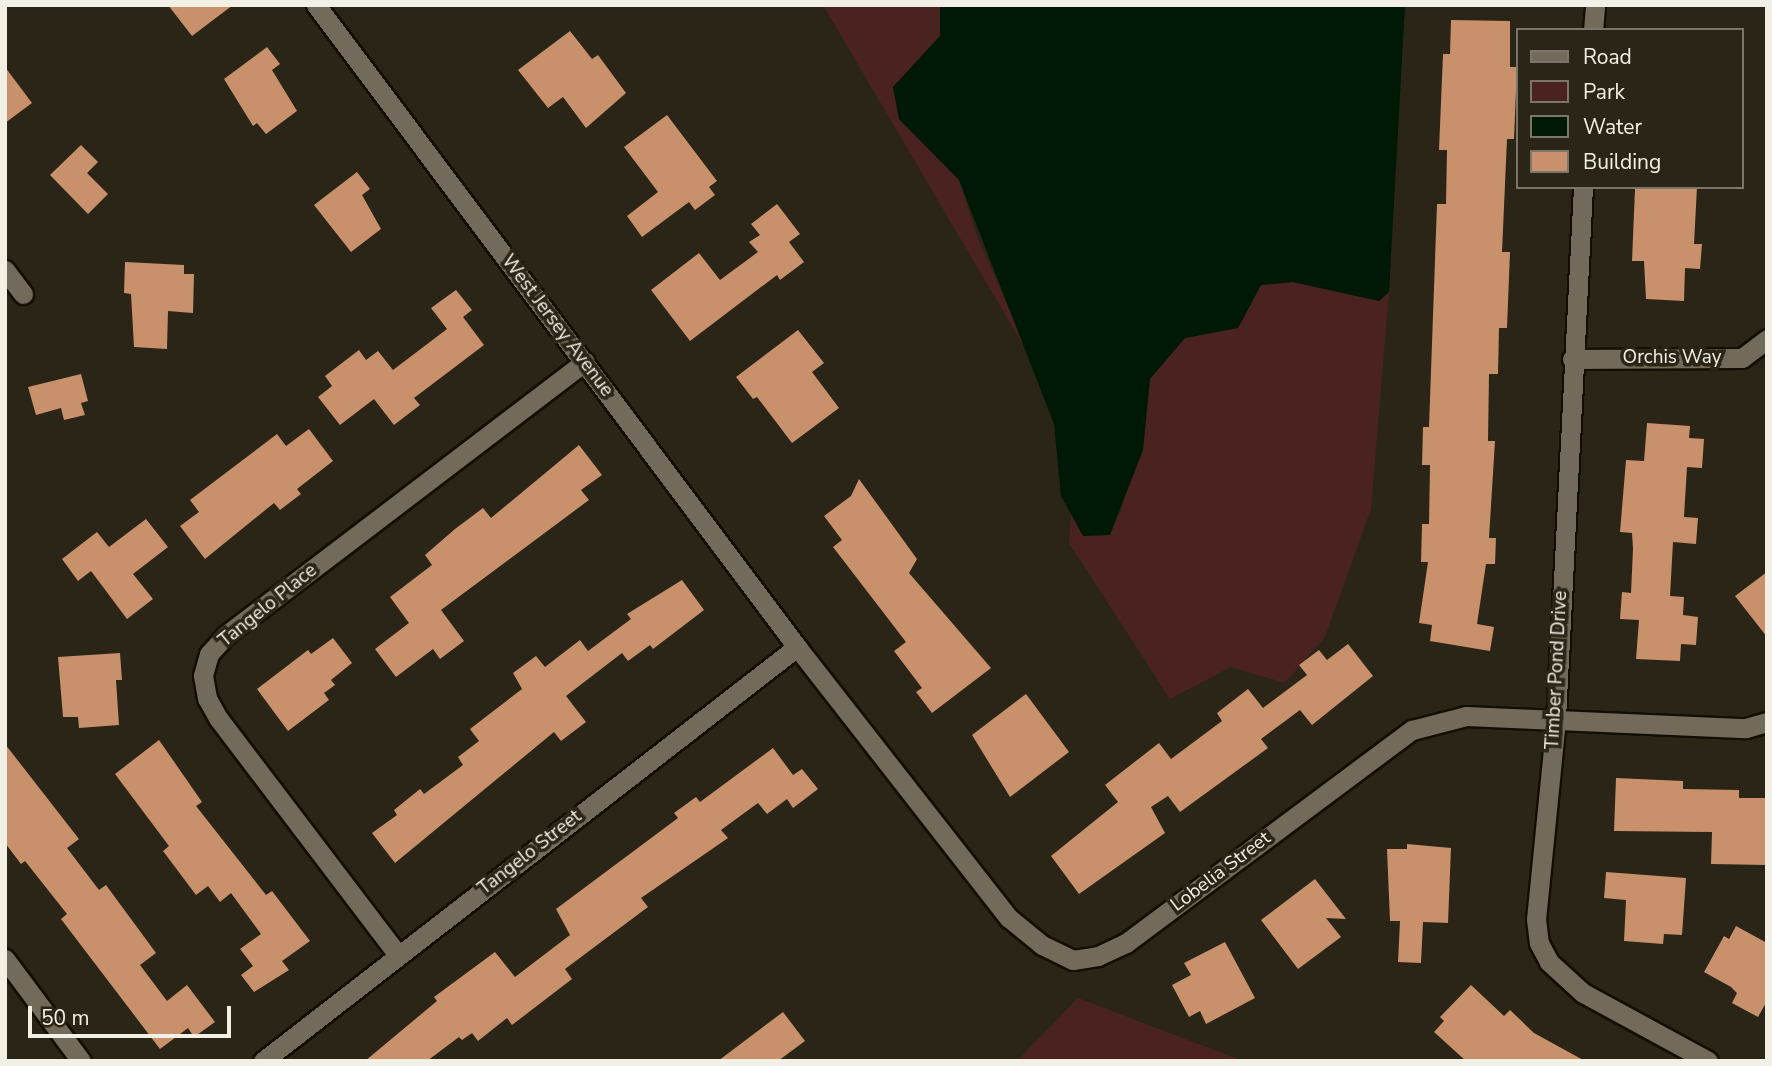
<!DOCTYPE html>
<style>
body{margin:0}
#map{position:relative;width:1772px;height:1066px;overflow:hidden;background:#2b2517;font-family:"Nunito Sans",sans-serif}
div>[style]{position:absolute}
.green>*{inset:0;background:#4a2220}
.water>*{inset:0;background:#001806}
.building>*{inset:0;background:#c8916b}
.roads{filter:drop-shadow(2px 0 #130e03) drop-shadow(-2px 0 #130e03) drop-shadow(0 2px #130e03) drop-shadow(0 -2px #130e03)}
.minor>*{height:19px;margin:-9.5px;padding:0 9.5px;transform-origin:9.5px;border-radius:9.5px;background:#726b5b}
span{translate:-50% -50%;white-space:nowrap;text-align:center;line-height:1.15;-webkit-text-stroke:7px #2b2517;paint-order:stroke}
.street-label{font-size:19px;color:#f2efe5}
.frame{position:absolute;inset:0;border:7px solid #f2efe5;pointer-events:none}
.legend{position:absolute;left:1516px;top:28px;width:228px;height:161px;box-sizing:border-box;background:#2b2517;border:2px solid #7b7669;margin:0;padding:9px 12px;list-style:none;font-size:21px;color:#f2efe5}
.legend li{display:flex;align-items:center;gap:14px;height:35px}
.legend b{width:35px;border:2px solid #7b7669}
.scale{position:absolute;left:28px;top:1006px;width:203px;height:32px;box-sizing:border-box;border:4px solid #f2efe5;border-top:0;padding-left:9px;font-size:21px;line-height:24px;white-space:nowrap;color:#f2efe5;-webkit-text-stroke:5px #2b2517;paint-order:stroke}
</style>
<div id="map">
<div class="green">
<i style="clip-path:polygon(823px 5px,940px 5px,940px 36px,893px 87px,899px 119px,959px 180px,977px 236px,1030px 357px)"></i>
<i style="clip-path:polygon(1293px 282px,1379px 301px,1389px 292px,1371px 509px,1325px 637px,1285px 683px,1231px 667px,1170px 699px,1069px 543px,1071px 514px,1083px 536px,1120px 514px,1126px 487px,1143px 450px,1150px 379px,1166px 357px,1185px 338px,1238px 328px,1261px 285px)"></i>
<i style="clip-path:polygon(1078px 998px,1243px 1061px,1017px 1061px)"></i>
</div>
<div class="water">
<i style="clip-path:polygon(940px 5px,1405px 5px,1389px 292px,1379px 301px,1293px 282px,1261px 285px,1238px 328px,1185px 338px,1150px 379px,1143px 450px,1110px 535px,1083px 536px,1061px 496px,1054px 424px,959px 180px,899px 119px,893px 87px,940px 36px)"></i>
</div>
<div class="building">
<i style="clip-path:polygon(168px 5px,233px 5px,192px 36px)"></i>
<i style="clip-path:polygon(1451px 20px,1510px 21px,1510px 67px,1517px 67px,1514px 139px,1507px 139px,1502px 252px,1510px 252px,1507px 328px,1499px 328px,1498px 374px,1489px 374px,1488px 441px,1495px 441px,1489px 538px,1496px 538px,1495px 564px,1486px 564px,1477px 624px,1494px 627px,1490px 651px,1430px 641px,1432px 625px,1419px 623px,1428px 562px,1421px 562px,1422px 524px,1429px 524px,1430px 465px,1422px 465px,1423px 427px,1429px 427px,1437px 204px,1446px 204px,1447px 150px,1439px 150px,1443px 54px,1450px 54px)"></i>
<i style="clip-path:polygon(570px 31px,592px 59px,598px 55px,626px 93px,586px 128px,563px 97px,548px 108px,518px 70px)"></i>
<i style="clip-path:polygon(267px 47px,280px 64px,272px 70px,297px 111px,266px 134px,257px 123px,253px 126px,224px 79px)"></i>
<i style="clip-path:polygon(5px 67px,32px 103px,5px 123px)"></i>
<i style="clip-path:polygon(667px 115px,717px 181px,709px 187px,715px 195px,695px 210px,689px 202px,642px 237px,627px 216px,658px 192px,624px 147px)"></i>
<i style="clip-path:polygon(81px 145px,98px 162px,87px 173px,108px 194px,88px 214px,50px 175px)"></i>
<i style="clip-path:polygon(357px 172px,370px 189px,362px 195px,381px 229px,351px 252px,314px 205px)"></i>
<i style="clip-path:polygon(1697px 187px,1694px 244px,1702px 244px,1700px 269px,1685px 268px,1684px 301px,1646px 299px,1644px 261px,1632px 261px,1635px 189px)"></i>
<i style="clip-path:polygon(777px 204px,800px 234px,789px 242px,804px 262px,780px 280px,777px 275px,690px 341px,651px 290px,699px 253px,720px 280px,758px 252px,749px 242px,760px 235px,751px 224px)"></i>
<i style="clip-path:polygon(125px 262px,184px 265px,184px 274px,194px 274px,193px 313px,168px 311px,167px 349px,134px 347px,131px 294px,124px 293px)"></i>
<i style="clip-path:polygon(456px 290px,472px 310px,463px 317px,484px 345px,414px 398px,420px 405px,394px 425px,374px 399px,340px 425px,318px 397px,332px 386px,325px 376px,359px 350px,366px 360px,378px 351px,393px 370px,447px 329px,431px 308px)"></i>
<i style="clip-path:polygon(798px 330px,824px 363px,812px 372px,839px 408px,792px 443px,757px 397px,753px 399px,736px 377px)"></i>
<i style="clip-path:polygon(81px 374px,88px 401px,81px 403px,85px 415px,64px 420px,61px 408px,36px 415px,28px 387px)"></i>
<i style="clip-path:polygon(1647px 423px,1690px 426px,1689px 438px,1704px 439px,1702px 468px,1687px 467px,1684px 517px,1698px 518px,1696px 544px,1673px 542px,1670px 596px,1684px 597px,1683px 615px,1698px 617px,1696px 645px,1681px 644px,1680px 661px,1636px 659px,1639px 620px,1620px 619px,1622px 592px,1631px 593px,1633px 549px,1632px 533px,1620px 532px,1626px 460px,1644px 461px)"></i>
<i style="clip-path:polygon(309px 429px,333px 461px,297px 489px,301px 494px,280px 510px,274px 503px,205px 559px,180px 526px,199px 512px,190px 500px,277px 434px,286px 446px)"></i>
<i style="clip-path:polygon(579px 445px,602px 475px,581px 490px,589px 500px,441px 610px,464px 641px,440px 659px,433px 649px,396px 677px,375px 649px,409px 623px,390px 597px,432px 565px,425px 555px,455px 529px,483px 508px,491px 518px)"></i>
<i style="clip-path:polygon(859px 479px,917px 559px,909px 573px,991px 668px,932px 713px,916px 692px,922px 688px,894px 651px,906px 642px,833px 547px,842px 540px,824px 516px,851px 496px)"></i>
<i style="clip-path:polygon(146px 519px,168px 547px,133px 574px,153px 599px,127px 619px,91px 571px,78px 581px,62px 559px,97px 532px,109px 547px)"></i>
<i style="clip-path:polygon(1767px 572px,1767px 637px,1735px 596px)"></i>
<i style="clip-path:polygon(682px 580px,704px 610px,653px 649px,650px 645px,628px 661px,622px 653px,566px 696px,586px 722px,561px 741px,554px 732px,395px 863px,372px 833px,397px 815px,394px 810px,420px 789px,424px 794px,463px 765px,458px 757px,479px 741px,470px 729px,522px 689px,513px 673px,536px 656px,545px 667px,580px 640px,588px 651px,631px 619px,627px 614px)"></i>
<i style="clip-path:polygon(333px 638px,352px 663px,331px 680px,335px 685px,324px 693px,329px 700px,288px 731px,257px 689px,308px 650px,311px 654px)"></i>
<i style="clip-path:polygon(1348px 644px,1373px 676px,1312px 725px,1300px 710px,1261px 739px,1268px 748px,1180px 812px,1168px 796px,1151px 807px,1165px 833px,1079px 894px,1051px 856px,1118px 802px,1105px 785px,1159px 743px,1171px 759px,1222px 721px,1217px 713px,1248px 689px,1263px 708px,1307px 675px,1299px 665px,1319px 650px,1327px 660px)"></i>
<i style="clip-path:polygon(120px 653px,122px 680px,116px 680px,119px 725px,79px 728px,78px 717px,63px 717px,58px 657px)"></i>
<i style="clip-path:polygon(1026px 694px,1069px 752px,1010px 797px,972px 735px)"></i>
<i style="clip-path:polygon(159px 740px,202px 802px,196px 806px,266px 895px,272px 891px,310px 941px,282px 961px,289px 970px,254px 992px,241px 975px,253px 966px,240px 949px,261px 934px,231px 893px,220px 902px,208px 886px,196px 895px,163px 851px,169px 846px,115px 774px)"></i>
<i style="clip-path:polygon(5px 744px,79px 839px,67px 848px,99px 890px,106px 885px,156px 953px,140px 965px,167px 1001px,187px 985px,215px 1022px,194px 1037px,188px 1028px,160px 1049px,61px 919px,67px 914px,25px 861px,21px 864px,5px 843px)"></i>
<i style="clip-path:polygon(773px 748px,793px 775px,802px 769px,818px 789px,793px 808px,787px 799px,767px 814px,758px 803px,721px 830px,728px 838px,641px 898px,648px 907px,565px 969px,572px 979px,512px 1025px,507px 1018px,478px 1041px,472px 1033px,462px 1040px,459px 1037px,427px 1061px,365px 1061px,437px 1001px,434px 997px,495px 952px,515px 977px,570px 935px,556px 909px,678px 818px,674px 813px,696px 797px,700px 802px)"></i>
<i style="clip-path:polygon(1616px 778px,1683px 781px,1683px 789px,1739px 790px,1739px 798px,1767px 798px,1767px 865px,1711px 864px,1712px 832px,1614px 831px)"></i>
<i style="clip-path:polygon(1407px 844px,1451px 848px,1448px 923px,1423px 922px,1421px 963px,1398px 962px,1400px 921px,1390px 921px,1387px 849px,1407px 849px)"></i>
<i style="clip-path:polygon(1606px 872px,1686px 878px,1682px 935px,1664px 934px,1663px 944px,1624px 941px,1626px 900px,1604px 898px)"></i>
<i style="clip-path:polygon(1315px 879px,1346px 919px,1326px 918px,1341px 937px,1298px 969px,1261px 920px)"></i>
<i style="clip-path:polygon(1736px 926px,1767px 943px,1767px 1001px,1758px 1017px,1732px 1003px,1737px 993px,1731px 987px,1704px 972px,1724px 936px,1729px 939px)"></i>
<i style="clip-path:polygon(1225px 942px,1255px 998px,1206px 1024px,1200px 1011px,1189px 1017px,1172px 985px,1191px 975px,1184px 963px)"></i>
<i style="clip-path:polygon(1471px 985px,1504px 1016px,1510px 1010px,1534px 1033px,1585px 1061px,1466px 1061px,1434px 1032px,1444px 1021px,1440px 1017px)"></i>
<i style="clip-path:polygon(783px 1012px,805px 1041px,778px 1061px,718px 1061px)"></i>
</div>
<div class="roads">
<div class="minor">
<i style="left:316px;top:5px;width:802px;rotate:53.16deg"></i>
<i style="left:797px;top:647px;width:344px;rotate:52deg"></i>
<i style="left:1009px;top:918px;width:43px;rotate:39.3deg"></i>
<i style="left:1042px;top:945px;width:34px;rotate:26deg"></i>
<i style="left:1073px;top:960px;width:25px;rotate:-9deg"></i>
<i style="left:1098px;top:956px;width:31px;rotate:-25deg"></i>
<i style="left:1126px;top:943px;width:357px;rotate:-36.7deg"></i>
<i style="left:1412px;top:730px;width:56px;rotate:-14.5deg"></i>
<i style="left:1466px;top:716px;width:280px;rotate:2.5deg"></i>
<i style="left:1746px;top:728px;width:22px;rotate:-16deg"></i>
<i style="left:1593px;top:30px;width:25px;rotate:-85deg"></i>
<i style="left:1583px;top:187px;width:533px;rotate:92.91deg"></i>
<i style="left:1556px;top:719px;width:201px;rotate:95.7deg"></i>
<i style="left:1536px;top:919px;width:24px;rotate:83deg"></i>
<i style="left:1539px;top:943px;width:21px;rotate:62deg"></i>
<i style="left:1549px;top:962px;width:46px;rotate:42.4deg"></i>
<i style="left:1583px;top:993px;width:142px;rotate:28.5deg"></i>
<i style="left:5px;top:270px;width:30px;rotate:53deg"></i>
<i style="left:1572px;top:359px;width:170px;rotate:-0.3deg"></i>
<i style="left:1742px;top:358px;width:31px;rotate:-37deg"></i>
<i style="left:398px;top:955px;width:298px;rotate:-127.2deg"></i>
<i style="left:218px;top:718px;width:23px;rotate:-119deg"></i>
<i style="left:207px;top:698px;width:23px;rotate:-100deg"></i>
<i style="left:203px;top:675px;width:22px;rotate:-74deg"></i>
<i style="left:209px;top:654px;width:25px;rotate:-48deg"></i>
<i style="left:226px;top:635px;width:451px;rotate:-37.3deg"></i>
<i style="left:5px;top:959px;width:127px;rotate:53.3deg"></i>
<i style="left:263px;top:1061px;width:676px;rotate:-37.79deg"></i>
</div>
</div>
<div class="street-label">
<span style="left:557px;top:326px;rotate:53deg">West Jersey Avenue</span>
<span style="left:1672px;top:358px">Orchis Way</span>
<span style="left:268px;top:606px;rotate:-39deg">Tangelo Place</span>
<span style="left:1557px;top:670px;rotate:-87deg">Timber Pond Drive</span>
<span style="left:530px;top:853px;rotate:-38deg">Tangelo Street</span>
<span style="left:1221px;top:872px;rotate:-37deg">Lobelia Street</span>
</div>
<div class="frame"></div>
<ul class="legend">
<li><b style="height:9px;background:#726b5b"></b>Road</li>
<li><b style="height:19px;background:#4a2220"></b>Park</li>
<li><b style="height:19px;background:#001806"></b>Water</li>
<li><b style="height:19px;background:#c8916b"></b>Building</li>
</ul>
<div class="scale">50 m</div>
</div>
